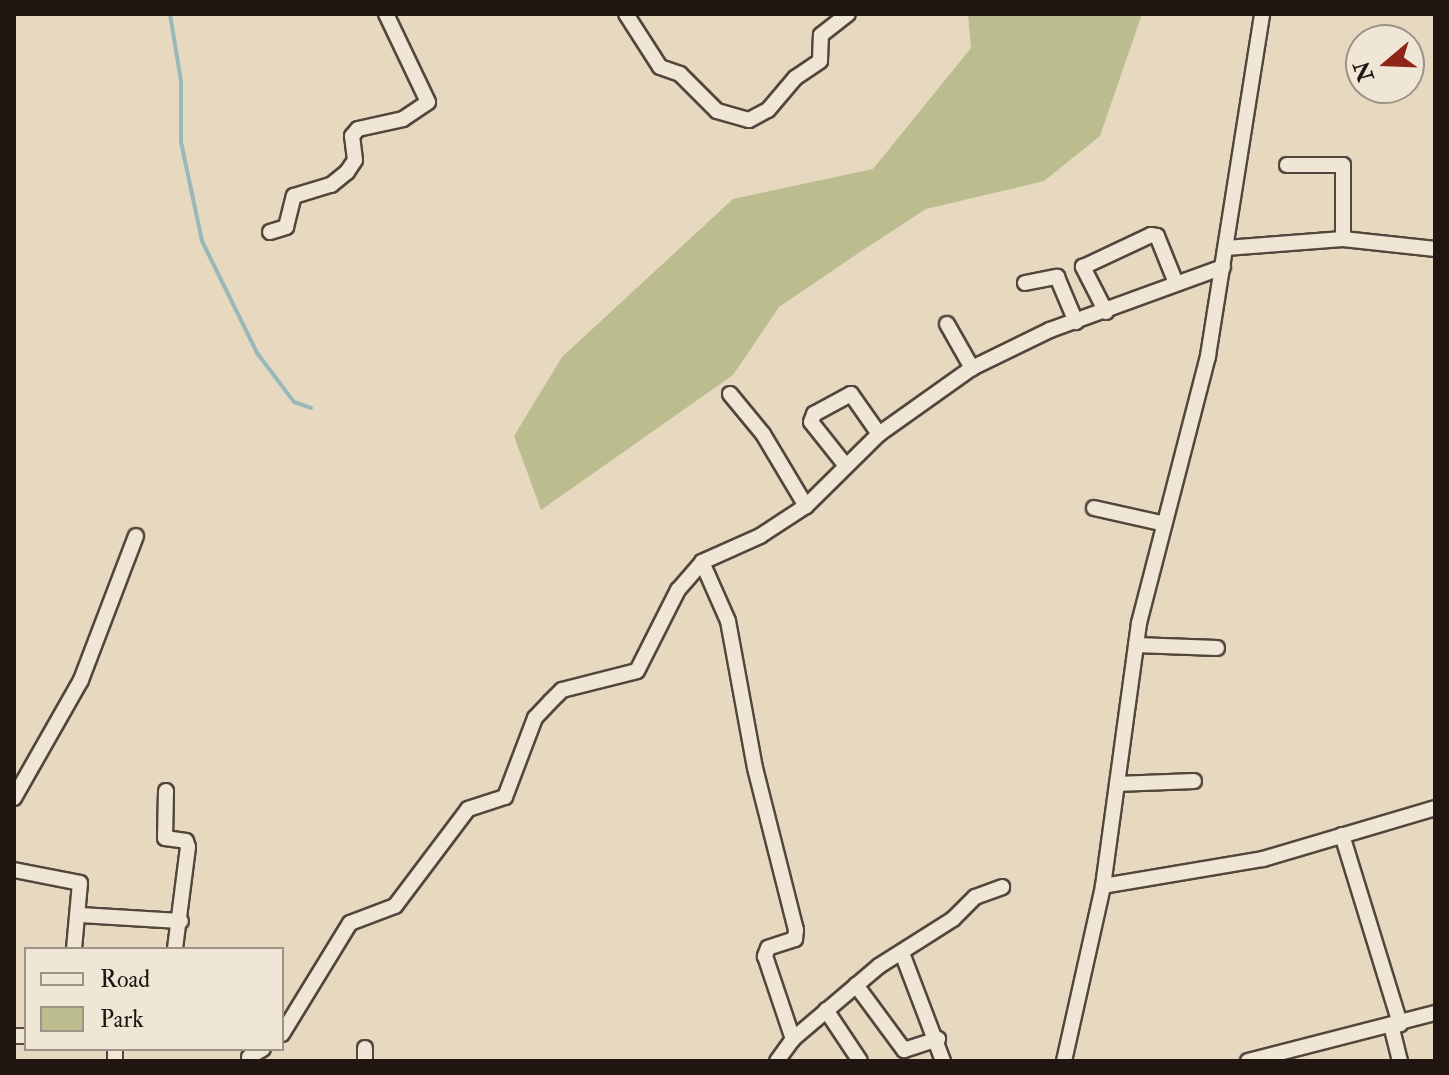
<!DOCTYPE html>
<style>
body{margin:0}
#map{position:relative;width:1449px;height:1075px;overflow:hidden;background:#e7d8c0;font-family:"IM FELL Double Pica",serif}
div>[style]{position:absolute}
.green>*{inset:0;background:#bbbd8e}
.stream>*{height:4px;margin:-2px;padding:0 2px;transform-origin:2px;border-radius:2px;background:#98b8b9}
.roads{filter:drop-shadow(2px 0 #52463d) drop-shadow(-2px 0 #52463d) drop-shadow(0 2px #52463d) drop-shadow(0 -2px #52463d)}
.minor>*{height:14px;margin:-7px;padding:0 7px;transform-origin:7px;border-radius:7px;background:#efe6d6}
span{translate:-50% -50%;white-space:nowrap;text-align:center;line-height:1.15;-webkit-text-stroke:8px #efe6d6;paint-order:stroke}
.frame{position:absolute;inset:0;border:16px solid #211511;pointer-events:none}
.legend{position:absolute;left:24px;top:947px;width:260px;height:104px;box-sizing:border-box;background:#efe6d6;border:2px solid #9d9287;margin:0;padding:10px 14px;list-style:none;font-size:24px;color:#211511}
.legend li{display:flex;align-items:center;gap:16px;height:40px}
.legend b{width:40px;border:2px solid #9d9287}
.north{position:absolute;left:1345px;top:24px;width:80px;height:80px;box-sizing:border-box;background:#efe6d6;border:2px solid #9d9287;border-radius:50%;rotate:251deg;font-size:22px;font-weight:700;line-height:32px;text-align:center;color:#211511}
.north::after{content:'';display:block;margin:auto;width:28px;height:36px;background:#8f2418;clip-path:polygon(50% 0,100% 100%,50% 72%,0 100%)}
</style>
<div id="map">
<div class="green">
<i style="clip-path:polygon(968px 14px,1142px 14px,1100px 136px,1044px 181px,926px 209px,860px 252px,779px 307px,733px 375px,541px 510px,514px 436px,562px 357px,733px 199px,873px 169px,971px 48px)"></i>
</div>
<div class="stream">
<i style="left:170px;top:14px;width:68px;rotate:80.7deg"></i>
<i style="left:181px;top:81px;width:61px;rotate:90deg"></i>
<i style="left:181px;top:142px;width:101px;rotate:78deg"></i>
<i style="left:202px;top:241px;width:125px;rotate:63.8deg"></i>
<i style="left:257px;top:353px;width:61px;rotate:52.9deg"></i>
<i style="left:294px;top:402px;width:18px;rotate:19deg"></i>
</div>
<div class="roads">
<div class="minor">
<i style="left:626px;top:14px;width:63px;rotate:57.3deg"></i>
<i style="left:660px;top:67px;width:21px;rotate:19deg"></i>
<i style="left:680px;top:74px;width:52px;rotate:45deg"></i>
<i style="left:717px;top:111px;width:33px;rotate:16deg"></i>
<i style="left:749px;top:120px;width:21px;rotate:-28deg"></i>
<i style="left:768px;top:110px;width:42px;rotate:-49.8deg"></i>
<i style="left:795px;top:78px;width:30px;rotate:-34deg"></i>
<i style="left:820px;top:61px;width:26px;rotate:-88deg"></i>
<i style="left:821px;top:35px;width:34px;rotate:-38deg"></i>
<i style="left:1287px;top:165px;width:56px"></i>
<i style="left:1343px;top:165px;width:74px;rotate:90deg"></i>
<i style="left:270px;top:232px;width:17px;rotate:-17deg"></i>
<i style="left:286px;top:227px;width:32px;rotate:-76deg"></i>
<i style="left:294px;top:196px;width:39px;rotate:-17deg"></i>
<i style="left:331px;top:185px;width:21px;rotate:-39deg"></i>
<i style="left:347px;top:172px;width:14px;rotate:-56deg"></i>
<i style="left:355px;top:160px;width:24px;rotate:-97deg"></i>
<i style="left:352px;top:136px;width:9px;rotate:-49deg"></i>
<i style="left:358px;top:129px;width:46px;rotate:-12.5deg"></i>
<i style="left:403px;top:119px;width:30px;rotate:-34deg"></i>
<i style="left:428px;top:102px;width:98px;rotate:-115.5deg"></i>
<i style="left:1226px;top:248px;width:117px;rotate:-4.4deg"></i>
<i style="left:1343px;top:239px;width:93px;rotate:6.2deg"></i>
<i style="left:1025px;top:283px;width:33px;rotate:-11deg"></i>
<i style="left:1057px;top:277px;width:49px;rotate:67.1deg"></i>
<i style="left:1106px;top:312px;width:51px;rotate:-117.1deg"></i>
<i style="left:1083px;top:267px;width:75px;rotate:-25.2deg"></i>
<i style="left:1151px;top:235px;width:6px;rotate:9deg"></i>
<i style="left:1157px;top:236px;width:51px;rotate:68deg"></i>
<i style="left:947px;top:324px;width:51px;rotate:60.4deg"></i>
<i style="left:730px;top:394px;width:52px;rotate:50.5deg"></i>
<i style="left:763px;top:434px;width:84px;rotate:59.2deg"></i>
<i style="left:846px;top:466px;width:56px;rotate:-128.5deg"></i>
<i style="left:811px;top:422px;width:9px;rotate:-69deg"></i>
<i style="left:814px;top:414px;width:42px;rotate:-28.4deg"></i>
<i style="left:851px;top:394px;width:49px;rotate:55deg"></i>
<i style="left:1094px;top:508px;width:69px;rotate:12.6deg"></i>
<i style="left:702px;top:562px;width:64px;rotate:66.2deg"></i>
<i style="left:728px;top:621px;width:149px;rotate:79.6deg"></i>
<i style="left:755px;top:768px;width:167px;rotate:75.8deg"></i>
<i style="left:796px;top:930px;width:9px;rotate:96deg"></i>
<i style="left:795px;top:939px;width:28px;rotate:162deg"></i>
<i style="left:768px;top:948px;width:9px;rotate:111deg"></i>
<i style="left:765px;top:956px;width:88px;rotate:71.4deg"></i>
<i style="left:1136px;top:645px;width:81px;rotate:2.1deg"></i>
<i style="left:1117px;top:784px;width:77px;rotate:-2.2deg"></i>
<i style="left:166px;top:791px;width:47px;rotate:91.2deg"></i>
<i style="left:165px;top:838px;width:21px;rotate:8deg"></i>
<i style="left:186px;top:841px;width:6px;rotate:72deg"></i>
<i style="left:188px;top:847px;width:103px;rotate:97.3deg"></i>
<i style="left:14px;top:798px;width:136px;rotate:-60.4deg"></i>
<i style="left:81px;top:680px;width:154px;rotate:-69.1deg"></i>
<i style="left:1342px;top:835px;width:198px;rotate:72.9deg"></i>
<i style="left:14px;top:870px;width:67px;rotate:11.1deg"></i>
<i style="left:80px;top:883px;width:66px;rotate:95.2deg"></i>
<i style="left:1103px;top:886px;width:162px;rotate:-9.6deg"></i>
<i style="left:1263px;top:859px;width:179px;rotate:-16.5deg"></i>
<i style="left:79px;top:915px;width:102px;rotate:3.4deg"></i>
<i style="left:902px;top:953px;width:116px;rotate:69.2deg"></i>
<i style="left:856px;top:985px;width:81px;rotate:53.6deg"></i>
<i style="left:904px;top:1050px;width:36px;rotate:-18deg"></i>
<i style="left:826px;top:1010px;width:61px;rotate:56.3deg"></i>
<i style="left:1391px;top:1025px;width:37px;rotate:76deg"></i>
<i style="left:282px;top:1034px;width:130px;rotate:-58.5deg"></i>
<i style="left:350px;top:923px;width:48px;rotate:-20.7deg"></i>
<i style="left:395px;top:906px;width:121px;rotate:-53deg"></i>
<i style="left:468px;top:809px;width:39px;rotate:-18deg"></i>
<i style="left:505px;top:797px;width:85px;rotate:-69.2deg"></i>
<i style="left:535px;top:718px;width:22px;rotate:-47deg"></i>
<i style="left:550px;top:702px;width:17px;rotate:-45deg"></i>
<i style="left:562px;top:690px;width:77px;rotate:-14.2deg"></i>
<i style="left:637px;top:671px;width:91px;rotate:-63.2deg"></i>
<i style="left:678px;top:590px;width:37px;rotate:-49deg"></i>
<i style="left:702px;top:562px;width:64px;rotate:-24.1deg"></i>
<i style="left:760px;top:536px;width:55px;rotate:-33.1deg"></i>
<i style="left:806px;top:506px;width:103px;rotate:-44.6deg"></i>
<i style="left:879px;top:434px;width:114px;rotate:-35.4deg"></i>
<i style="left:972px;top:368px;width:87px;rotate:-26deg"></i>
<i style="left:1050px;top:330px;width:184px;rotate:-20deg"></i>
<i style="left:14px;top:1036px;width:12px"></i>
<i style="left:115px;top:1049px;width:12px;rotate:90deg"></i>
<i style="left:249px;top:1057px;width:16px;rotate:-30deg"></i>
<i style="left:365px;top:1061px;width:13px;rotate:-90deg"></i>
<i style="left:777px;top:1061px;width:27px;rotate:-54deg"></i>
<i style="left:793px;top:1039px;width:113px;rotate:-40.3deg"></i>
<i style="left:879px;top:966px;width:88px;rotate:-32.4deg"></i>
<i style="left:953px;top:919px;width:31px;rotate:-45deg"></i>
<i style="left:975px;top:897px;width:29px;rotate:-20deg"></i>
<i style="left:1064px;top:1061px;width:179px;rotate:-77.4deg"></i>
<i style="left:1103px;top:886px;width:265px;rotate:-82.2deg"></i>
<i style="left:1139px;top:623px;width:276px;rotate:-75.5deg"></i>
<i style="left:1208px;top:356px;width:346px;rotate:-81deg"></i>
<i style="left:1248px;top:1061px;width:193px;rotate:-14.4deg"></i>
</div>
</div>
<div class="frame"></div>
<ul class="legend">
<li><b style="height:10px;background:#efe6d6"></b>Road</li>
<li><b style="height:22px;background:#bbbd8e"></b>Park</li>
</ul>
<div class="north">N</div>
</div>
